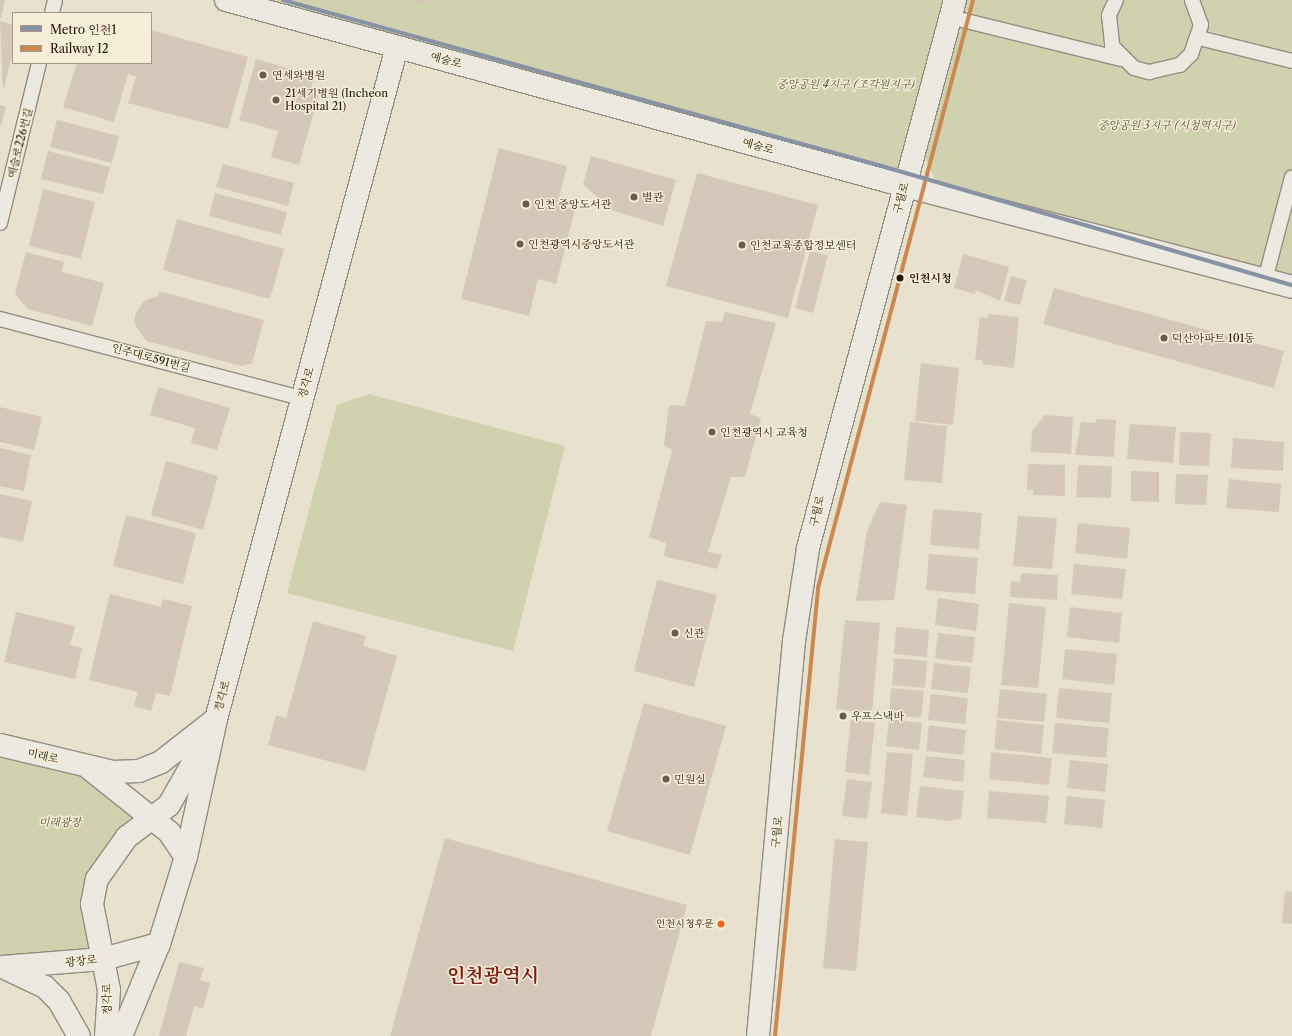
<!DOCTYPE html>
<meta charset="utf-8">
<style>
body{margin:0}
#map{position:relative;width:1292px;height:1036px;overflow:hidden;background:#e8e1ce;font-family:"Libre Caslon Text","Noto Serif KR",serif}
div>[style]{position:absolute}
.green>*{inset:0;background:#d0d1ae}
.building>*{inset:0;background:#d5c8ba}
.roads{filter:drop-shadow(1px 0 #938d80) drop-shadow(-1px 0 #938d80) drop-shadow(0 1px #938d80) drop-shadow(0 -1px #938d80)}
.pedestrian>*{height:14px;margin:-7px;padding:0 7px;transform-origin:7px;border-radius:7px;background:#ece9e0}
.tertiary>*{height:22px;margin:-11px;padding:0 11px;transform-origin:11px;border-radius:11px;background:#ece9e0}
.secondary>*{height:22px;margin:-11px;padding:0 11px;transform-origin:11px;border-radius:11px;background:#ece9e0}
.rail-1>*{height:4px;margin:-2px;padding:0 2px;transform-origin:2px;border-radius:2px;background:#cb8850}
.metro-1>*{height:4px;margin:-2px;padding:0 2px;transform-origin:2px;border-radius:2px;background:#8992a4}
.dots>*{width:11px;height:11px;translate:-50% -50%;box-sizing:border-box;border:2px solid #f7eed9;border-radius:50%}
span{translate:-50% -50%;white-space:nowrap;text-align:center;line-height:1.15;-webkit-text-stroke:3px #f7eed9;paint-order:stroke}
.bus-label{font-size:10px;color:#261606}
.right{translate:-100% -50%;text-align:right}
.street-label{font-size:11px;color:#261606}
.poi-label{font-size:11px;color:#261606}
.left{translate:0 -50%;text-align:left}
.park-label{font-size:11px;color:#5a5337;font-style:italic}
.stop-label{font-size:11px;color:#261606;font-weight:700}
.town-label{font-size:19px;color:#7a1f14;font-weight:700}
.legend{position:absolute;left:12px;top:12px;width:140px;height:52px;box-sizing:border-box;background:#f7eed9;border:1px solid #a39885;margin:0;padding:5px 7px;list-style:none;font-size:12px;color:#261606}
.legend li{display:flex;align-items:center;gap:8px;height:20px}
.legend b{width:20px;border:1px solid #a39885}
</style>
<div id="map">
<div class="green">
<i style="clip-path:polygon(226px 0,1292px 0,1292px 285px,943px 196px,917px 141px,905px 186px)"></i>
<i style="clip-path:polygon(369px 394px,565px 446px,513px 651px,287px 593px,337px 405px)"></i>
<i style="clip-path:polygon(0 745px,87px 766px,154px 819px,97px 879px,103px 959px,0 966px)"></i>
</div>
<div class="building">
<i style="clip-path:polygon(0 0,5px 0,1px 18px,0 18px)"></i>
<i style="clip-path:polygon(413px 0,427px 0,426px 4px)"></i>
<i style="clip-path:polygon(0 21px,13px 25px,13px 52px,3px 91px)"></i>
<i style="clip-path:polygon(151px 30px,248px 57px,228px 129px,128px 103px,136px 77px,128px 74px,114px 122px,63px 107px,77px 63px,151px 63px)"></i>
<i style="clip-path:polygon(256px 59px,308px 74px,314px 79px,311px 88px,320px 90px,299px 165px,271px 157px,278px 131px,239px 120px)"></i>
<i style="clip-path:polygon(0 105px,6px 107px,1px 126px,0 126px)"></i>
<i style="clip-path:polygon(57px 120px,119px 136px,112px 163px,50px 147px)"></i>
<i style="clip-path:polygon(499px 148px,567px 166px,557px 205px,575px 209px,556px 284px,538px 279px,529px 316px,461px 299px)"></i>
<i style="clip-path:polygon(48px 151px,110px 167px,103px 194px,41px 179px)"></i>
<i style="clip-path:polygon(591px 156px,676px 180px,663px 226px,611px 210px,583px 184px)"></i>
<i style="clip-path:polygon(223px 164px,294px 183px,288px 206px,216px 187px)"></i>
<i style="clip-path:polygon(697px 173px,818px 205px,788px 318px,666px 286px)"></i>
<i style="clip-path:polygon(43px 189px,95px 202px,81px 259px,29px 246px)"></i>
<i style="clip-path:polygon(215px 193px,287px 212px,281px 235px,209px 216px)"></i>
<i style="clip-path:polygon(177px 219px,284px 249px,270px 299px,163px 270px)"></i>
<i style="clip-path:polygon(810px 251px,828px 255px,813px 313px,795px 308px)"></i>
<i style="clip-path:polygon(26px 252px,64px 262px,62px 272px,104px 283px,92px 326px,28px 309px,15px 294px)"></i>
<i style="clip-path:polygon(963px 254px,1009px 267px,1000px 301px,976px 290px,975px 294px,954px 288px)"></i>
<i style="clip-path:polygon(1011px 276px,1027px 280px,1020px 305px,1004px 301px)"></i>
<i style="clip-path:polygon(1054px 288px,1284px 351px,1274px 388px,1043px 324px)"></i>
<i style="clip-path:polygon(159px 291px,264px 320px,252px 363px,242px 366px,146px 341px,135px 325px,135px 315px,144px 301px,158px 296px)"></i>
<i style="clip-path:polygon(725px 312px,776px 323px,750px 414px,761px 418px,745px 477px,731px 477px,708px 552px,722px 555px,717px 569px,664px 556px,666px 543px,649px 537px,672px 450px,664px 445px,669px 405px,685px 406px,706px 321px,722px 322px)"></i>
<i style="clip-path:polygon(988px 314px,1019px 317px,1014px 368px,982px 364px,983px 360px,975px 360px,980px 317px,988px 318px)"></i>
<i style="clip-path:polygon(921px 363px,959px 368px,953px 425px,915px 421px)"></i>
<i style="clip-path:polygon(158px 387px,230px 408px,217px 450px,191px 443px,195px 428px,150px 415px)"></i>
<i style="clip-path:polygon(0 407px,42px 417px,34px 450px,0 442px)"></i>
<i style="clip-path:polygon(1045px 415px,1073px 417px,1071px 454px,1031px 452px,1032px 431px)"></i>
<i style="clip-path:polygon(1096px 419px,1116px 420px,1114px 457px,1075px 455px,1081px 422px,1096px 423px)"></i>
<i style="clip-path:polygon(910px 422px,947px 426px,942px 483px,904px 480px)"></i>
<i style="clip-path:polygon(1130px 424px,1176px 427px,1173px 463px,1127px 459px)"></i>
<i style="clip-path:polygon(1180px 432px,1211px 433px,1209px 466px,1179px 465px)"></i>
<i style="clip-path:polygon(1233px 438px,1284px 442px,1283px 471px,1231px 468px)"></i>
<i style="clip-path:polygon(0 448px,31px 455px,24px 491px,0 486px)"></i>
<i style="clip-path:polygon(166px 461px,218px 476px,203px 530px,151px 515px)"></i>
<i style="clip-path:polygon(1028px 464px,1065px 465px,1065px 496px,1033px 495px,1033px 490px,1027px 490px)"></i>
<i style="clip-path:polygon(1078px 465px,1112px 466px,1111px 498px,1076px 497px)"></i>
<i style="clip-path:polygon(1131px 471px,1159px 472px,1159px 502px,1131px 501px)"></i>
<i style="clip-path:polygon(1176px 474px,1208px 475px,1206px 505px,1175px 504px)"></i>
<i style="clip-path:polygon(1229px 479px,1281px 484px,1279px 512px,1226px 508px)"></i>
<i style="clip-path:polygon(0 494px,32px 501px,23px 542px,0 537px)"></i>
<i style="clip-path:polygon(880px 502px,907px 505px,894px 600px,856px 601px,867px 531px)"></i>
<i style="clip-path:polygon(933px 509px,982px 513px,979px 549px,930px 545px)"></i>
<i style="clip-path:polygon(126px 515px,196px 533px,183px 584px,113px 566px)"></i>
<i style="clip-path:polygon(1018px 516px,1057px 518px,1052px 569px,1013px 566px)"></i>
<i style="clip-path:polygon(1078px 523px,1130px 528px,1127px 559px,1075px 553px)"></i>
<i style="clip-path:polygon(929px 554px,978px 558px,975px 594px,926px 590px)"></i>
<i style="clip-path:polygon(1074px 564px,1126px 569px,1122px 599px,1071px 594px)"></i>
<i style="clip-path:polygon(1021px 573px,1058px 575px,1057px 600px,1010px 597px,1011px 581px,1020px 582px)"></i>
<i style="clip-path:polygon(657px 580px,717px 595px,694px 687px,634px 671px)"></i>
<i style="clip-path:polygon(110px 594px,161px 607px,163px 599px,192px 606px,170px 696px,156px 693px,151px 711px,134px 706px,138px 692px,89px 680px)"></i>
<i style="clip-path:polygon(938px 598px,979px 604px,976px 631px,935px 625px)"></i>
<i style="clip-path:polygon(1009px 603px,1046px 607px,1038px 688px,1001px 685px)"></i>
<i style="clip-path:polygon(1070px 607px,1122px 613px,1119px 643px,1067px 637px)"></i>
<i style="clip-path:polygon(16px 612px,75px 626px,70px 645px,82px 648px,75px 679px,4px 662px)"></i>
<i style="clip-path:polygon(845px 620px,880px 623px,872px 713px,836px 709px)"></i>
<i style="clip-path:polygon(313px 621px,366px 636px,363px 646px,397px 656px,365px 771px,268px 745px,276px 715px,286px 718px)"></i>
<i style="clip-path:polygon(896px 627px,929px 630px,927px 657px,894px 654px)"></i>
<i style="clip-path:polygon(938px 633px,975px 637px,972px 663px,935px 658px)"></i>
<i style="clip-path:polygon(1065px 649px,1117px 654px,1114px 685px,1062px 679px)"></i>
<i style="clip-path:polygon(894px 658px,927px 661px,925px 688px,892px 685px)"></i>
<i style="clip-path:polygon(934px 663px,971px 667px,968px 693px,931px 689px)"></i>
<i style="clip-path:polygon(891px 688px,924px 691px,921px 718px,889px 715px)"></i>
<i style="clip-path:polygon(1059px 688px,1112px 693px,1109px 723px,1056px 718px)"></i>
<i style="clip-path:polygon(1000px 689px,1047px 694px,1044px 722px,997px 718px)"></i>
<i style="clip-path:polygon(931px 694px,968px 698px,965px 724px,928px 720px)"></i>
<i style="clip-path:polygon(644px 703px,726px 726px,690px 855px,607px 831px)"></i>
<i style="clip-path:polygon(889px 719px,922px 723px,919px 750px,886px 746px)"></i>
<i style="clip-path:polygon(851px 720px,875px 723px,869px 775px,845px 772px)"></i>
<i style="clip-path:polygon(997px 720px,1044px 725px,1041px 754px,994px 749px)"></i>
<i style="clip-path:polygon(1055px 723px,1109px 728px,1106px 758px,1052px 753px)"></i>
<i style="clip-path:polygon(929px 725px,966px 730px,963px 755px,926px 751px)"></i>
<i style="clip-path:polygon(887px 752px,913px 754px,907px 816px,881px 813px)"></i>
<i style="clip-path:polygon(991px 752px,1052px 758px,1049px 785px,989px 779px)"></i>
<i style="clip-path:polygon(926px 756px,965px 760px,963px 782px,923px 777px)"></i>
<i style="clip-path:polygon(1070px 760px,1108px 764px,1105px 792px,1067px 788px)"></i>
<i style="clip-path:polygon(847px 779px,872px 782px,867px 819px,842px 816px)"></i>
<i style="clip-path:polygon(920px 786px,964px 791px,961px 818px,951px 821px,916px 817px)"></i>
<i style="clip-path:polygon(989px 791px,1049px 796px,1046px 823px,987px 818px)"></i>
<i style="clip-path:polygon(1067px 796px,1105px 800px,1102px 828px,1064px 824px)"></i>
<i style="clip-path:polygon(445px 838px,687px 905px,651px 1036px,390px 1036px)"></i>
<i style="clip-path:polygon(835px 839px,868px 842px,856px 971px,823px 968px)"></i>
<i style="clip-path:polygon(1285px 891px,1292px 892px,1292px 924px,1282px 923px)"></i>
<i style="clip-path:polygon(179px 962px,204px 968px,200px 980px,210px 983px,203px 1009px,194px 1006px,186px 1036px,159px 1036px)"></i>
</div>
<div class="roads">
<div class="pedestrian">
<i style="left:1116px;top:0;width:17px;rotate:115deg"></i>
<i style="left:1109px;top:15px;width:31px;rotate:84deg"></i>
<i style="left:1112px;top:46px;width:31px;rotate:45deg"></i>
<i style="left:1134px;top:68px;width:16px;rotate:15deg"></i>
<i style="left:1149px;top:72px;width:32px;rotate:-13deg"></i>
<i style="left:1180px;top:65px;width:16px;rotate:-45deg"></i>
<i style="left:1191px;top:54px;width:31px;rotate:-71deg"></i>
<i style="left:1201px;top:25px;width:27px;rotate:-110deg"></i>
<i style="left:52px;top:13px;width:13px;rotate:-77deg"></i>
<i style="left:950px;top:17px;width:176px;rotate:13.8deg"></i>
<i style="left:1199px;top:38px;width:96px;rotate:13.9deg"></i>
<i style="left:0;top:223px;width:165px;rotate:-76.3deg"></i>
<i style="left:1265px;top:280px;width:106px;rotate:-75.3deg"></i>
<i style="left:0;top:319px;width:312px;rotate:14.7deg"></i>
</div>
<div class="tertiary">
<i style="left:0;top:745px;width:116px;rotate:13.4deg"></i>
<i style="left:113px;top:772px;width:26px;rotate:-2deg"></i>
<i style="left:139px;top:771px;width:24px;rotate:-22deg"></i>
<i style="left:161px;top:762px;width:65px;rotate:-38.1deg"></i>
<i style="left:90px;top:769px;width:101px;rotate:38.6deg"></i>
<i style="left:169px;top:832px;width:30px;rotate:56deg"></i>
<i style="left:2px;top:967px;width:101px;rotate:-4.5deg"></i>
<i style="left:103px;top:959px;width:58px;rotate:-15deg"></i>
<i style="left:7px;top:969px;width:42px;rotate:25.3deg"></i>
<i style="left:45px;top:987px;width:20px;rotate:45deg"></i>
<i style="left:59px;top:1001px;width:40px;rotate:60.3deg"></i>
<i style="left:106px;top:1036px;width:46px;rotate:-86.3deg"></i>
<i style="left:109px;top:990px;width:88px;rotate:-101.2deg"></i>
<i style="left:92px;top:904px;width:25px;rotate:-79deg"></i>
<i style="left:97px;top:879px;width:52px;rotate:-54.5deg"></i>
<i style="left:127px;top:837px;width:53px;rotate:-37.3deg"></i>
<i style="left:169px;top:805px;width:64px;rotate:-60.3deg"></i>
<i style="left:121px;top:1036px;width:100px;rotate:-67.6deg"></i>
<i style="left:159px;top:944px;width:91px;rotate:-72.8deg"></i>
<i style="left:186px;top:857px;width:141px;rotate:-77.7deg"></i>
<i style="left:216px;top:719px;width:696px;rotate:-74.93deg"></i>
</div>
<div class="secondary">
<i style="left:226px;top:0;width:704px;rotate:15.32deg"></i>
<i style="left:905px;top:186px;width:400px;rotate:14.6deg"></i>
<i style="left:758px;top:1036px;width:397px;rotate:-84.8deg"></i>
<i style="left:794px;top:641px;width:94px;rotate:-81.4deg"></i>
<i style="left:808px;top:548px;width:567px;rotate:-74.98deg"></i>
</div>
</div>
<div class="rail-1">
<i style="left:775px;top:1036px;width:450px;rotate:-84.5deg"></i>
<i style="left:818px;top:588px;width:608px;rotate:-75.23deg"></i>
</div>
<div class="metro-1">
<i style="left:283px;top:0;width:625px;rotate:15.5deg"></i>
<i style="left:885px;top:167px;width:424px;rotate:16.2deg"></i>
</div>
<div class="dots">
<i style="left:263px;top:75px;background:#6a5d4c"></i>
<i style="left:276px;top:100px;background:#6a5d4c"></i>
<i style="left:634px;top:197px;background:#6a5d4c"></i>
<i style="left:526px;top:204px;background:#6a5d4c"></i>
<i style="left:520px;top:244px;background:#6a5d4c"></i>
<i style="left:742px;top:245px;background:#6a5d4c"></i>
<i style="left:900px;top:278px;background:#261606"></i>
<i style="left:1164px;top:338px;background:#6a5d4c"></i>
<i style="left:712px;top:432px;background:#6a5d4c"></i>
<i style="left:675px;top:633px;background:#6a5d4c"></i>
<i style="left:843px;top:716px;background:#6a5d4c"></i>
<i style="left:666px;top:779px;background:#6a5d4c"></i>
<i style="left:721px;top:924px;background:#f26522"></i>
</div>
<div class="bus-label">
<span class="right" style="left:714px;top:924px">인천시청후문</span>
</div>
<div class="street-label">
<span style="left:446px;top:60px;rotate:15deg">예술로</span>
<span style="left:20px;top:143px;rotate:-76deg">예술로226번길</span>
<span style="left:758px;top:146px;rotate:15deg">예술로</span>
<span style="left:901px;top:198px;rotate:-75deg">구월로</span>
<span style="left:151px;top:358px;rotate:15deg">인주대로591번길</span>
<span style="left:306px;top:383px;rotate:-75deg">정각로</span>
<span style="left:817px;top:511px;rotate:-77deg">구월로</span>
<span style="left:222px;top:696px;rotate:-75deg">정각로</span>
<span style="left:43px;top:756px;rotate:13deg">미래로</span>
<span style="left:777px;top:832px;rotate:-85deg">구월로</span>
<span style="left:81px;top:961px;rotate:-6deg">광장로</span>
<span style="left:107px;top:999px;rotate:-91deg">정각로</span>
</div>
<div class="poi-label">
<span class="left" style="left:272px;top:75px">연세와병원</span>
<span class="left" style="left:285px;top:100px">21세기병원 (Incheon<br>Hospital 21)</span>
<span class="left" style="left:642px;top:197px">별관</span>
<span class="left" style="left:534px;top:204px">인천 중앙도서관</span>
<span class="left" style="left:528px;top:244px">인천광역시중앙도서관</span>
<span class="left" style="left:750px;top:245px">인천교육종합정보센터</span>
<span class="left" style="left:1172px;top:338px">덕산아파트 101동</span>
<span class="left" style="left:720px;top:432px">인천광역시 교육청</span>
<span class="left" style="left:683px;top:633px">신관</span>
<span class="left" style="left:851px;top:716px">우프스낵바</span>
<span class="left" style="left:674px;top:779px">민원실</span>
</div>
<div class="park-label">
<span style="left:846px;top:84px">중앙공원 4지구 (조각원지구)</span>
<span style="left:1167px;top:125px">중앙공원 3지구 (시청역지구)</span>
<span style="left:60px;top:822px">미래광장</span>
</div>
<div class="stop-label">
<span class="left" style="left:909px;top:278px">인천시청</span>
</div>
<div class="town-label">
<span style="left:493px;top:976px">인천광역시</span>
</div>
<ul class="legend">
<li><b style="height:5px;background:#8992a4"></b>Metro 인천1</li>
<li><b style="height:5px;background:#cb8850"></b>Railway I2</li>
</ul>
</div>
